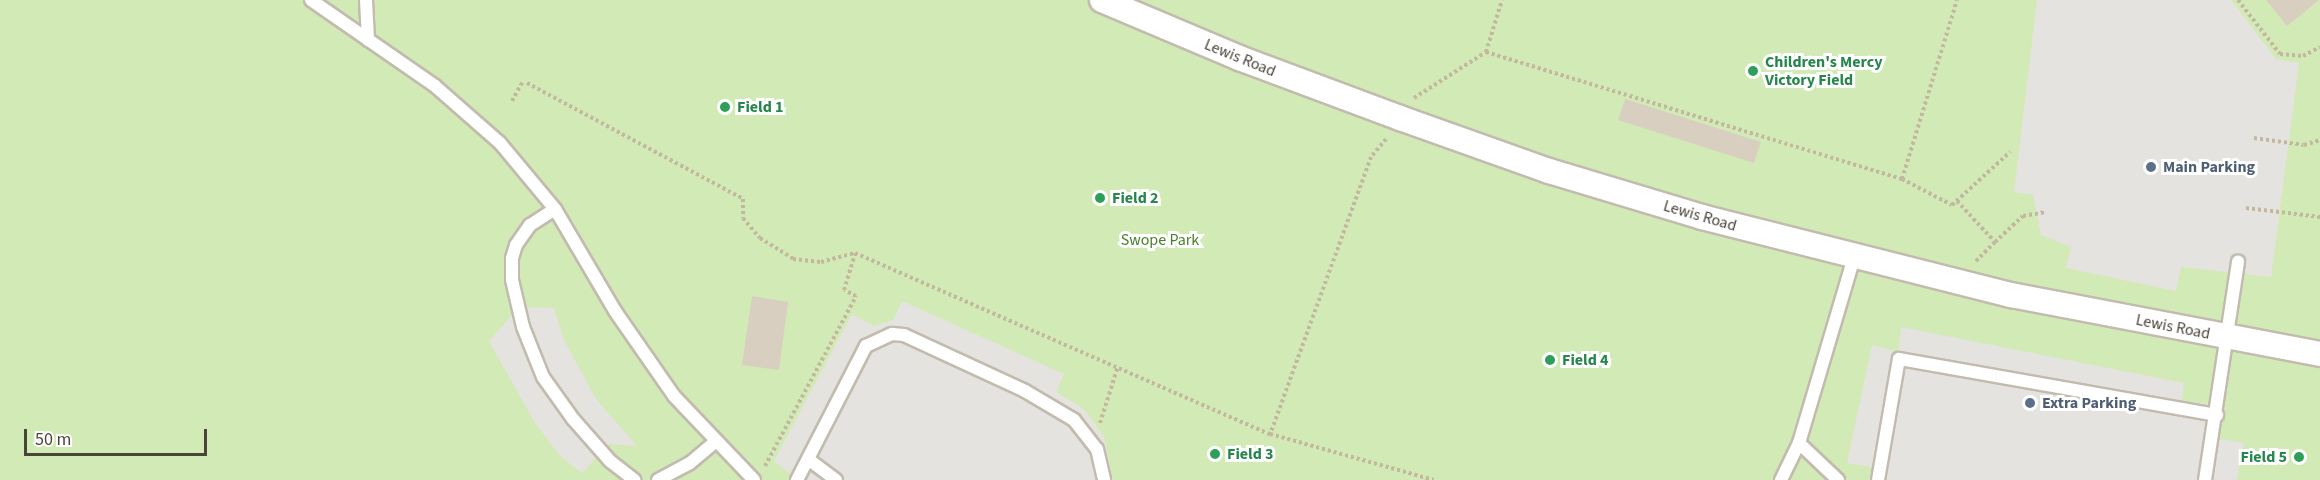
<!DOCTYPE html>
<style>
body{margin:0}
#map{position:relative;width:2320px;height:480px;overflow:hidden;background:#f6f3ec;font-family:"Source Sans 3",sans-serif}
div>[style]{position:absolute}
.green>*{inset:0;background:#d2eab5}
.parking>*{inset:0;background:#e5e3e0}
.building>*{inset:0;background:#d8cfc1}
.path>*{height:4px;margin-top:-2px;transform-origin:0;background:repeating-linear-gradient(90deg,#c4b79f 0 3px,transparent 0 6px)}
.roads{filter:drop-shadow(2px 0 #c2bbae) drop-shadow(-2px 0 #c2bbae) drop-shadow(0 2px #c2bbae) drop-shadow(0 -2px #c2bbae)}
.lane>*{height:12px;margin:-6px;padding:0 6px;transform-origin:6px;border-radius:6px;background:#fff}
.street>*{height:24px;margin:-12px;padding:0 12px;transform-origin:12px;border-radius:12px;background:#fff}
.dots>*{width:16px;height:16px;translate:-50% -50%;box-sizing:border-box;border:3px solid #fff;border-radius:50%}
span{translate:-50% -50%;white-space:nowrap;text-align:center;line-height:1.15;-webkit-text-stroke:6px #fff;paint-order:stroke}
.street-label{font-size:16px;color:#4b4439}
.leisure-label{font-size:16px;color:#27864d;font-weight:700}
.left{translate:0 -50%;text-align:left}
.right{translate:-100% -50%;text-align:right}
.service-label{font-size:16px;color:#4e5e75;font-weight:700}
.park-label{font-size:16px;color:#4a7f2a}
.scale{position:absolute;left:24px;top:429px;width:183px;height:27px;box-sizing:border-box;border:3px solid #4b4439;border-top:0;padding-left:8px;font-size:18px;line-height:21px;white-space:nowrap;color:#4b4439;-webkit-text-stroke:4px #fff;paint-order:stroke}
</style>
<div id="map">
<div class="green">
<i style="clip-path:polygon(0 0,2320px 0,2320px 480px,0 480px)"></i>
</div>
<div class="parking">
<i style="clip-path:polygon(2037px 0,2231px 0,2276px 59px,2299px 63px,2271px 277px,2181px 267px,2176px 291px,2066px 268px,2071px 247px,2041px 235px,2033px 195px,2014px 192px)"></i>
<i style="clip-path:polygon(902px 301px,1064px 374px,1056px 392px,1084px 409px,1104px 437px,1113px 480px,798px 480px,774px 461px,852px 314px,874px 326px,893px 320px)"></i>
<i style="clip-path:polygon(519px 307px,554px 308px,564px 340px,596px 399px,637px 446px,608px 444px,582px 473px,560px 456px,535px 423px,489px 341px)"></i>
<i style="clip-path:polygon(1901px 327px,2184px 383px,2182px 401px,2219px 405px,2214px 438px,2244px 443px,2237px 480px,1869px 480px,1872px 467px,1847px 463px,1872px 345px,1898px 352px)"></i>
</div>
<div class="building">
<i style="clip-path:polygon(2266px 0,2319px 0,2287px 26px)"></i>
<i style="clip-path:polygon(1625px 99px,1761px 142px,1754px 163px,1618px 120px)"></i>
<i style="clip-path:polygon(752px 296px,788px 302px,779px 370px,742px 365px)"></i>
</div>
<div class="path">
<i style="left:2238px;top:0;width:68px;rotate:52.1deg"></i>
<i style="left:2280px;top:54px;width:23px;rotate:5deg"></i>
<i style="left:2303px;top:56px;width:19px;rotate:-28deg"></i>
<i style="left:1486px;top:52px;width:435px;rotate:17deg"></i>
<i style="left:1902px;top:179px;width:187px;rotate:-72.9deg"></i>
<i style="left:527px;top:83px;width:245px;rotate:28.2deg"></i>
<i style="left:743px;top:199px;width:19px;rotate:90deg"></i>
<i style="left:743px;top:218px;width:26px;rotate:50deg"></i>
<i style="left:760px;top:238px;width:39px;rotate:32deg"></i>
<i style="left:793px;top:259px;width:28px;rotate:6deg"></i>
<i style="left:821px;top:262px;width:35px;rotate:-15deg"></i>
<i style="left:855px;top:253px;width:453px;rotate:23.6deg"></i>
<i style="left:1414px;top:98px;width:85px;rotate:-32.6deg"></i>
<i style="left:1486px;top:52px;width:54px;rotate:-72.9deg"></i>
<i style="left:512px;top:101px;width:23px;rotate:-61deg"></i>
<i style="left:2254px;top:138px;width:50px;rotate:8deg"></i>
<i style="left:2304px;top:145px;width:17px;rotate:-17deg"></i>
<i style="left:1386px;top:139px;width:23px;rotate:130deg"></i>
<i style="left:1371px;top:157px;width:295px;rotate:110deg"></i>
<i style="left:1270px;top:434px;width:170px;rotate:15.7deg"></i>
<i style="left:1902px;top:179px;width:56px;rotate:27.5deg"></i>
<i style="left:1952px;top:205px;width:79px;rotate:-42.4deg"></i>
<i style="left:1957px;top:201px;width:56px;rotate:47.2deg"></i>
<i style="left:1995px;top:242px;width:27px;rotate:135deg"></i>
<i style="left:2246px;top:208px;width:75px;rotate:6.9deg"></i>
<i style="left:1995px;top:242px;width:38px;rotate:-43deg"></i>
<i style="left:2023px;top:216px;width:22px;rotate:-10deg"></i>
<i style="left:1100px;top:423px;width:60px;rotate:-72.5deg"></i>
<i style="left:765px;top:466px;width:193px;rotate:-61.8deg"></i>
<i style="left:856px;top:296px;width:13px;rotate:-153deg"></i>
<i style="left:844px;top:290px;width:38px;rotate:-73deg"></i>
</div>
<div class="roads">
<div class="lane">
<i style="left:311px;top:0;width:151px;rotate:34.7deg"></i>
<i style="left:435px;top:86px;width:86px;rotate:41.2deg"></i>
<i style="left:500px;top:143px;width:86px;rotate:50.2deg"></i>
<i style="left:555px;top:209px;width:118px;rotate:59.5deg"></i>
<i style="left:615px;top:311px;width:103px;rotate:55.2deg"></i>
<i style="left:674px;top:396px;width:116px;rotate:46.4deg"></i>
<i style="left:366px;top:0;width:40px;rotate:87.1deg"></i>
<i style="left:555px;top:209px;width:30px;rotate:147deg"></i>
<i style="left:530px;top:225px;width:24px;rotate:125deg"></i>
<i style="left:516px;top:245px;width:14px;rotate:107deg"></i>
<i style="left:512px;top:258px;width:22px;rotate:90deg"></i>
<i style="left:512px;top:280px;width:48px;rotate:76.8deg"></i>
<i style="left:523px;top:327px;width:54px;rotate:68.2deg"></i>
<i style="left:543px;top:377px;width:52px;rotate:54.5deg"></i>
<i style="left:573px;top:419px;width:56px;rotate:48.6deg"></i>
<i style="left:610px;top:461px;width:31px;rotate:38deg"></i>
<i style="left:1799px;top:443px;width:54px;rotate:43.5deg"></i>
<i style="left:808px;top:459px;width:35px;rotate:37deg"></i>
<i style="left:658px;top:480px;width:36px;rotate:-28deg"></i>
<i style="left:690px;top:463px;width:34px;rotate:-40deg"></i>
<i style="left:797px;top:480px;width:151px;rotate:-62.8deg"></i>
<i style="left:866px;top:346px;width:29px;rotate:-25deg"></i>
<i style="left:892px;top:334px;width:12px;rotate:5deg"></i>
<i style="left:904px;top:335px;width:133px;rotate:24.8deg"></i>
<i style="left:1025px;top:391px;width:57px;rotate:30.6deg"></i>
<i style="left:1074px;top:420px;width:37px;rotate:52deg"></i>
<i style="left:1097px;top:449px;width:32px;rotate:77deg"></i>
<i style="left:1781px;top:480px;width:41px;rotate:-64.1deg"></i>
<i style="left:1799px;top:443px;width:194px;rotate:-73.5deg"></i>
<i style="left:1878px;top:480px;width:123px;rotate:-80.2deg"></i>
<i style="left:1899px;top:359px;width:323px;rotate:10deg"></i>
<i style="left:2205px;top:480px;width:221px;rotate:-81.4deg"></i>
</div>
<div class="street">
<i style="left:1102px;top:0;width:149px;rotate:22.9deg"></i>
<i style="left:1239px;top:58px;width:172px;rotate:20.4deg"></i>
<i style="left:1400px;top:118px;width:158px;rotate:19.6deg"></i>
<i style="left:1549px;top:171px;width:160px;rotate:16.7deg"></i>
<i style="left:1702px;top:217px;width:319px;rotate:14.2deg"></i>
<i style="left:2011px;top:295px;width:315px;rotate:10.8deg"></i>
</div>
</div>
<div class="dots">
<i style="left:1753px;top:71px;background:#2e9e5b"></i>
<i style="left:725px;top:107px;background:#2e9e5b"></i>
<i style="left:2151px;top:167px;background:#5c6f8a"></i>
<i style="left:1100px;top:198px;background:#2e9e5b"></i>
<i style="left:1550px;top:360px;background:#2e9e5b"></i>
<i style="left:2030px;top:403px;background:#5c6f8a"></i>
<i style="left:1215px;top:454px;background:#2e9e5b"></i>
<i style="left:2299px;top:457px;background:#2e9e5b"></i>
</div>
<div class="street-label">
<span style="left:1240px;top:58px;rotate:22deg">Lewis Road</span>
<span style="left:1700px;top:216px;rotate:16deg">Lewis Road</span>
<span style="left:2173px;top:327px;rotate:11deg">Lewis Road</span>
</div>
<div class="leisure-label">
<span class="left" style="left:1765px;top:71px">Children's Mercy<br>Victory Field</span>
<span class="left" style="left:737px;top:107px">Field 1</span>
<span class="left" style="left:1112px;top:198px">Field 2</span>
<span class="left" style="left:1562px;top:360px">Field 4</span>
<span class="left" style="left:1227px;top:454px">Field 3</span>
<span class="right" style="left:2287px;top:457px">Field 5</span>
</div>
<div class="service-label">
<span class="left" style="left:2163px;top:167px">Main Parking</span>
<span class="left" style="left:2042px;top:403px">Extra Parking</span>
</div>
<div class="park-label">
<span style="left:1160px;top:240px">Swope Park</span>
</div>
<div class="scale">50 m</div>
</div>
